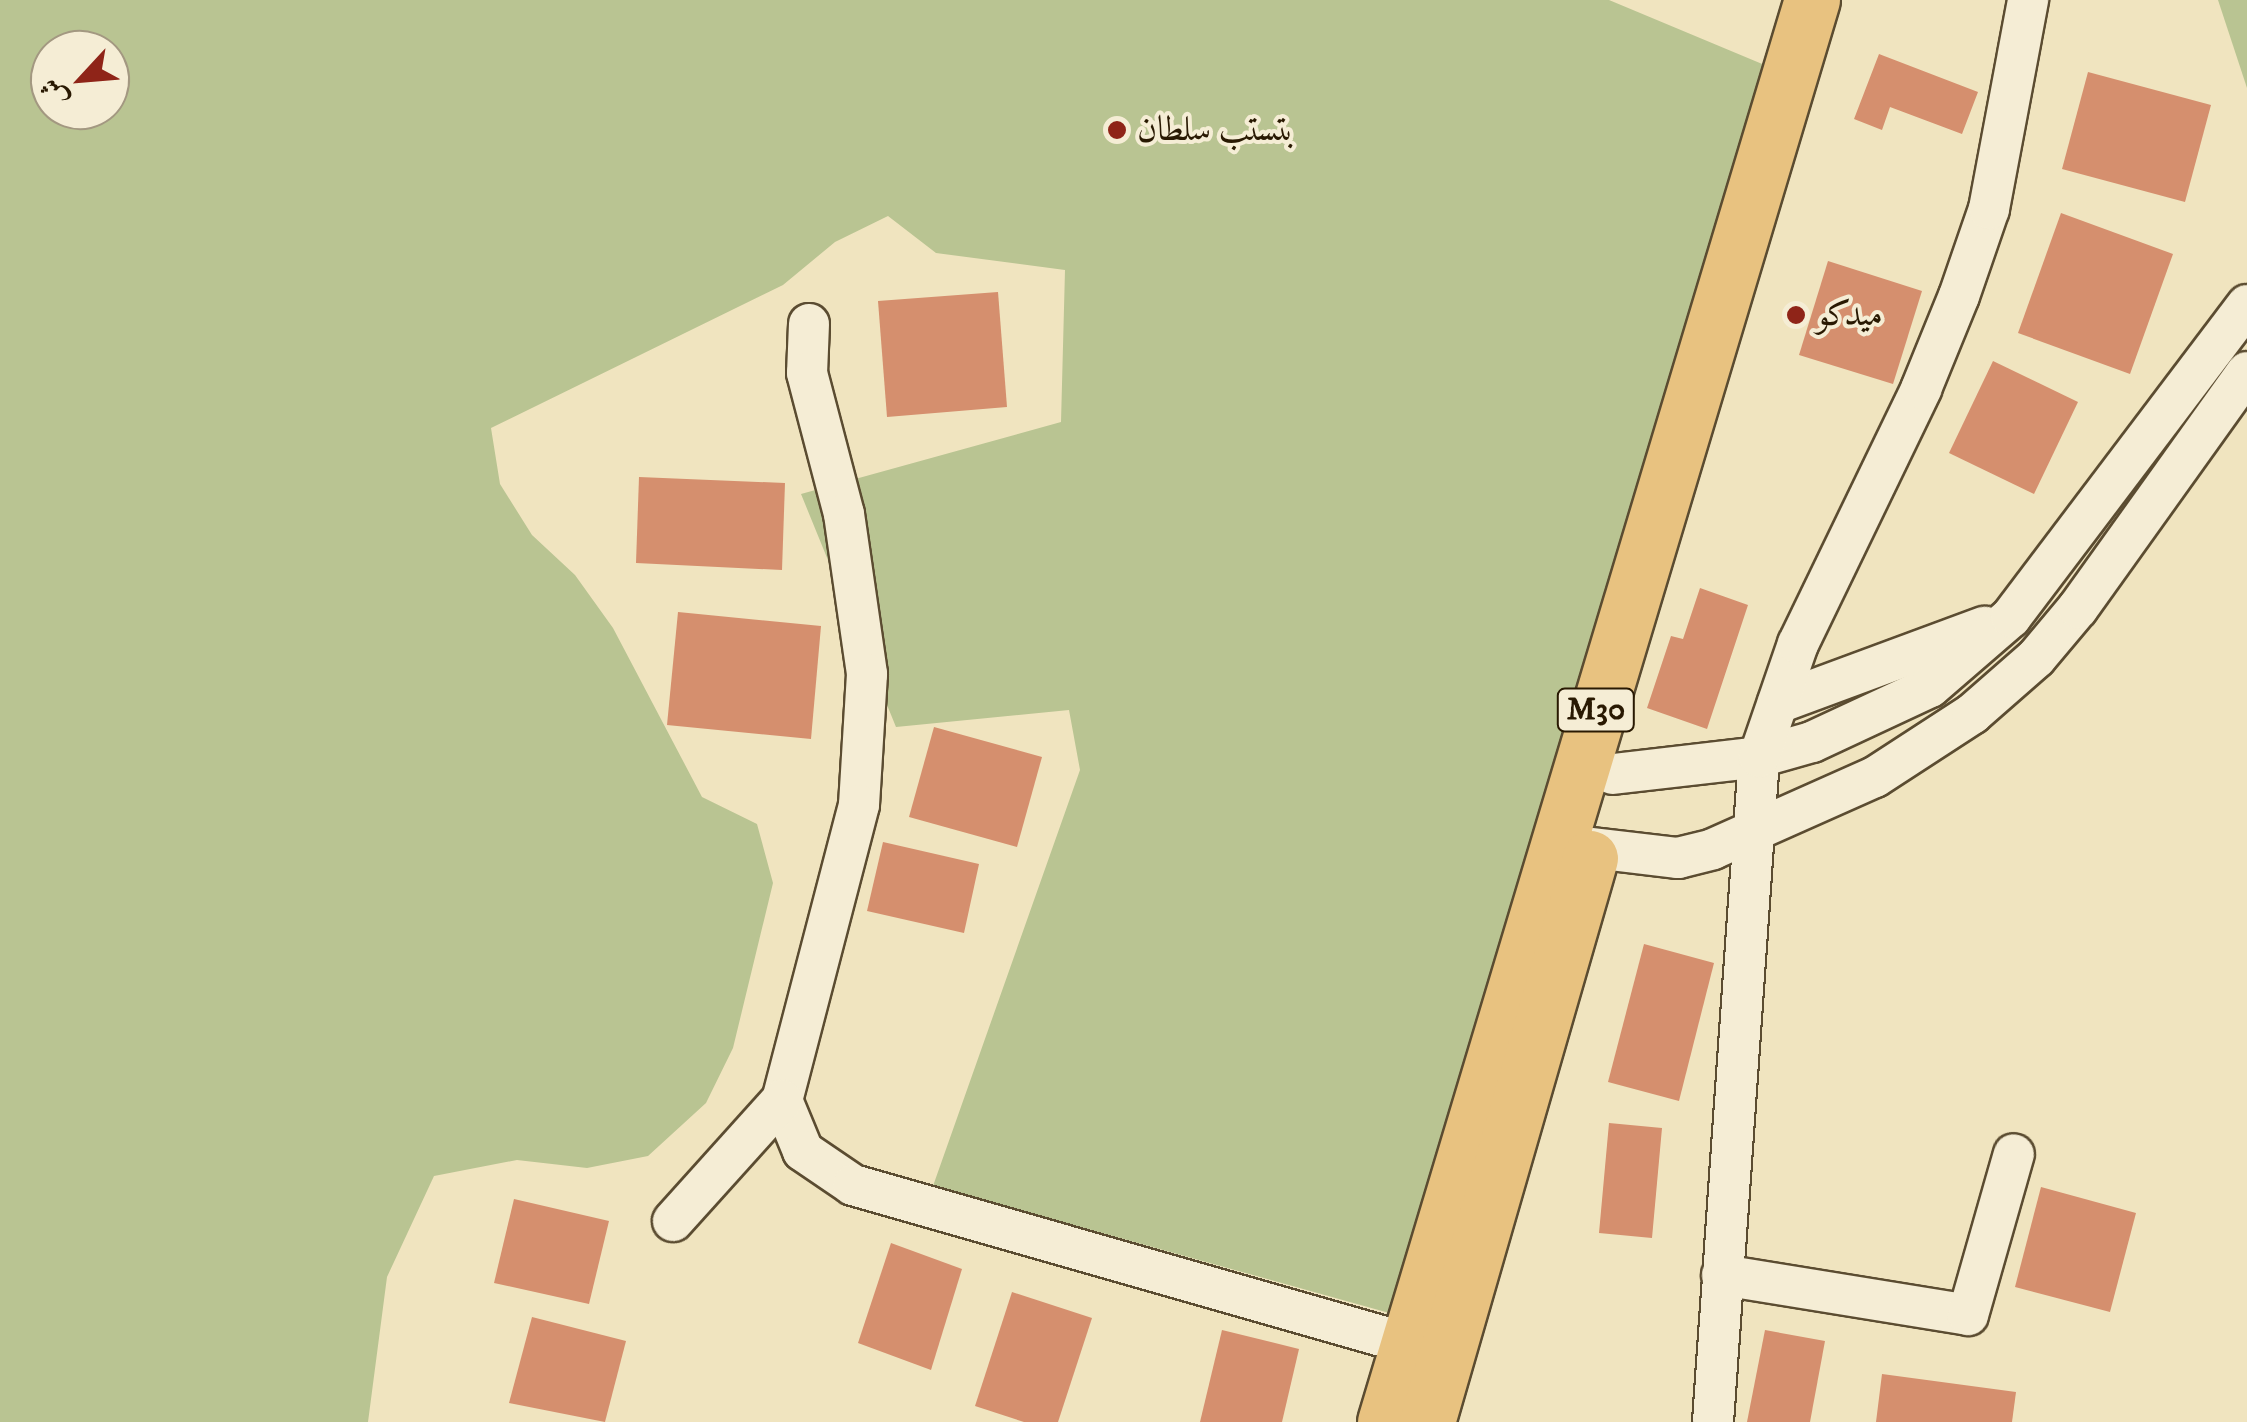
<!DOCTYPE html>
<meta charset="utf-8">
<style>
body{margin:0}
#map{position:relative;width:2247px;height:1422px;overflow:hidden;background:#f0e4bf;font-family:"IM FELL DW Pica",Amiri,serif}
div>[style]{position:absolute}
.green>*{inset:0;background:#b9c492}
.building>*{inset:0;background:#d58f6e}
.roads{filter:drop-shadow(2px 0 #5b4c31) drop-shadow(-2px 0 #5b4c31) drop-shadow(0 2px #5b4c31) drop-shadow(0 -2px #5b4c31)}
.minor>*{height:40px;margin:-20px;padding:0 20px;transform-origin:20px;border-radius:20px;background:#f5edd5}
.highway>*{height:55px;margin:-27.5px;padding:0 27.5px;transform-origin:27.5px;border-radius:27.5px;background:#e8c280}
.dots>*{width:28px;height:28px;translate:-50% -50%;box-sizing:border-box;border:5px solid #f5edd5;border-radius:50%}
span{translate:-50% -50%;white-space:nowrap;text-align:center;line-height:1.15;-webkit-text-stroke:8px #f5edd5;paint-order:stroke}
.shield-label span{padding:2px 8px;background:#f5edd5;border:2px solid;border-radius:8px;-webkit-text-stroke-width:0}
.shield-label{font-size:32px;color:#291902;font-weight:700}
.poi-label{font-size:35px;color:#291902}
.left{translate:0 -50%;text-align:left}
.north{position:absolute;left:30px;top:30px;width:100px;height:100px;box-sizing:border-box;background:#f5edd5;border:2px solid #a39881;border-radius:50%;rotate:244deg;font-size:28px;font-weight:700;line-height:40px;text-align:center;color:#291902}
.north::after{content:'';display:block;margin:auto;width:35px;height:45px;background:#8f2418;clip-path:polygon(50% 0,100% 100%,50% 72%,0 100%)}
</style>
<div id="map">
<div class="green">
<i style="clip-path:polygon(evenodd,0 0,1609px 0,1767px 66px,1400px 1316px,933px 1186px,1080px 770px,1069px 710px,896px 727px,801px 494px,1061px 422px,1065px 270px,936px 253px,888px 216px,835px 242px,783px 285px,491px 428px,500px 484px,532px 535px,575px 575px,613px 628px,702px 797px,757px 824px,773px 883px,733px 1048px,706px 1103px,648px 1156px,587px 1168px,517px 1160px,434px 1176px,387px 1277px,368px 1422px,0 1422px,0 0,50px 50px,110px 50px,110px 110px,50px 110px,50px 50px)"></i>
<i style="clip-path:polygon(2218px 0,2247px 0,2247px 88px)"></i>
</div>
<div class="building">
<i style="clip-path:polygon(1879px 54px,1978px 92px,1962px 134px,1890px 107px,1882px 130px,1854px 119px)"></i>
<i style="clip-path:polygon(2088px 72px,2211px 105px,2185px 202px,2062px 169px)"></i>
<i style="clip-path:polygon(2061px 213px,2173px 254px,2130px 374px,2018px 333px)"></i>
<i style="clip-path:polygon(1828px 261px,1922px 291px,1893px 384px,1799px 355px)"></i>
<i style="clip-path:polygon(998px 292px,1007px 407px,887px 417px,878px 301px)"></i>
<i style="clip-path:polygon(1993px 361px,2078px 402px,2034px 494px,1949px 453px)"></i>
<i style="clip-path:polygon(639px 477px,785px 483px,782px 570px,636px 563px)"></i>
<i style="clip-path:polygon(1700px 588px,1748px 605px,1707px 729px,1647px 708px,1671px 636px,1683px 639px)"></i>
<i style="clip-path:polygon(678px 612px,821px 626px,811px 739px,667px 725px)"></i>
<i style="clip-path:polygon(934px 727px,1042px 757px,1017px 847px,909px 817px)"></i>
<i style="clip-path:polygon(883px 842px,979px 864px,964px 933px,867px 911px)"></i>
<i style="clip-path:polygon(1644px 944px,1714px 963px,1679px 1101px,1608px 1082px)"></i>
<i style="clip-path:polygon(1609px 1123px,1662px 1128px,1652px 1238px,1599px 1233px)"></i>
<i style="clip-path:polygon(2041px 1187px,2136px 1213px,2110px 1312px,2015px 1287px)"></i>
<i style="clip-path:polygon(514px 1199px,609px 1221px,589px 1304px,494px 1283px)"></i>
<i style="clip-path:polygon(891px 1243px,962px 1269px,931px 1370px,858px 1343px)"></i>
<i style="clip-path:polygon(1012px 1292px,1092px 1318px,1058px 1422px,1024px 1422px,975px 1406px)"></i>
<i style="clip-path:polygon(532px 1317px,626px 1341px,605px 1422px,509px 1403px)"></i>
<i style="clip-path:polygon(1222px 1330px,1299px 1349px,1282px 1422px,1200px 1422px)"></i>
<i style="clip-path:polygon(1765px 1330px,1825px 1341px,1810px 1422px,1747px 1422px)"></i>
<i style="clip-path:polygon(1882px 1374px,2016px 1392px,2012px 1422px,1876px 1422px)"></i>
</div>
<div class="roads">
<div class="minor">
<i style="left:809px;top:324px;width:49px;rotate:92.3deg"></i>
<i style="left:807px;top:373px;width:146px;rotate:75.3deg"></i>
<i style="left:844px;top:514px;width:162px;rotate:81.8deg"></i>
<i style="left:867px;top:674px;width:131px;rotate:93.5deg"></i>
<i style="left:859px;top:805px;width:305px;rotate:104.6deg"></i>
<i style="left:782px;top:1100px;width:55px;rotate:67.6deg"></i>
<i style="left:803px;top:1151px;width:60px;rotate:34.2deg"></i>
<i style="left:853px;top:1185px;width:575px;rotate:15.95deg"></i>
<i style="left:1778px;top:703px;width:220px;rotate:-20.3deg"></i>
<i style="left:1613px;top:774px;width:147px;rotate:-6.6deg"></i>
<i style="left:1759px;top:757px;width:55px;rotate:-15.8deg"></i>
<i style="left:1812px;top:742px;width:130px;rotate:-25deg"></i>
<i style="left:1930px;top:687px;width:107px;rotate:-40.8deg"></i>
<i style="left:2011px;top:617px;width:391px;rotate:-52.9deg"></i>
<i style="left:1593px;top:848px;width:86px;rotate:6.7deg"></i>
<i style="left:1678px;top:858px;width:36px;rotate:-14deg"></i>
<i style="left:1713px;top:849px;width:177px;rotate:-24deg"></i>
<i style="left:1875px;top:777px;width:116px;rotate:-33deg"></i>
<i style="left:1972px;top:714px;width:85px;rotate:-41.2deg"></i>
<i style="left:2036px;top:658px;width:65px;rotate:-50deg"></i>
<i style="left:2078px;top:608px;width:290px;rotate:-54.4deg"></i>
<i style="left:673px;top:1221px;width:163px;rotate:-48deg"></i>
<i style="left:1722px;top:1275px;width:249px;rotate:9.2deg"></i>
<i style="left:1968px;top:1315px;width:167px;rotate:-74.1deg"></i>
<i style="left:1713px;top:1422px;width:667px;rotate:-86.04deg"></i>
<i style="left:1759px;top:757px;width:120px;rotate:-71deg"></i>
<i style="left:1798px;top:644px;width:283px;rotate:-64.2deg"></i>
<i style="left:1921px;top:389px;width:100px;rotate:-67.8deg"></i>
<i style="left:1959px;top:296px;width:92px;rotate:-71deg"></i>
<i style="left:1989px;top:209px;width:213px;rotate:-79.4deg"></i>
</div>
<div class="highway">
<i style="left:1385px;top:1422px;width:1485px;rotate:-73.29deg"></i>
<i style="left:1427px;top:1422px;width:587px;rotate:-73.88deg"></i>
</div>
</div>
<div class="dots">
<i style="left:1117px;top:130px;background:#8f2418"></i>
<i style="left:1796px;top:315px;background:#8f2418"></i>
</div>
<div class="shield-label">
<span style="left:1596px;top:710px">M30</span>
</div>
<div class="poi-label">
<span class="left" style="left:1137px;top:130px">بتستب سلطان</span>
<span class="left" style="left:1816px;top:315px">ميدكو</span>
</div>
<div class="north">ش</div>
</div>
